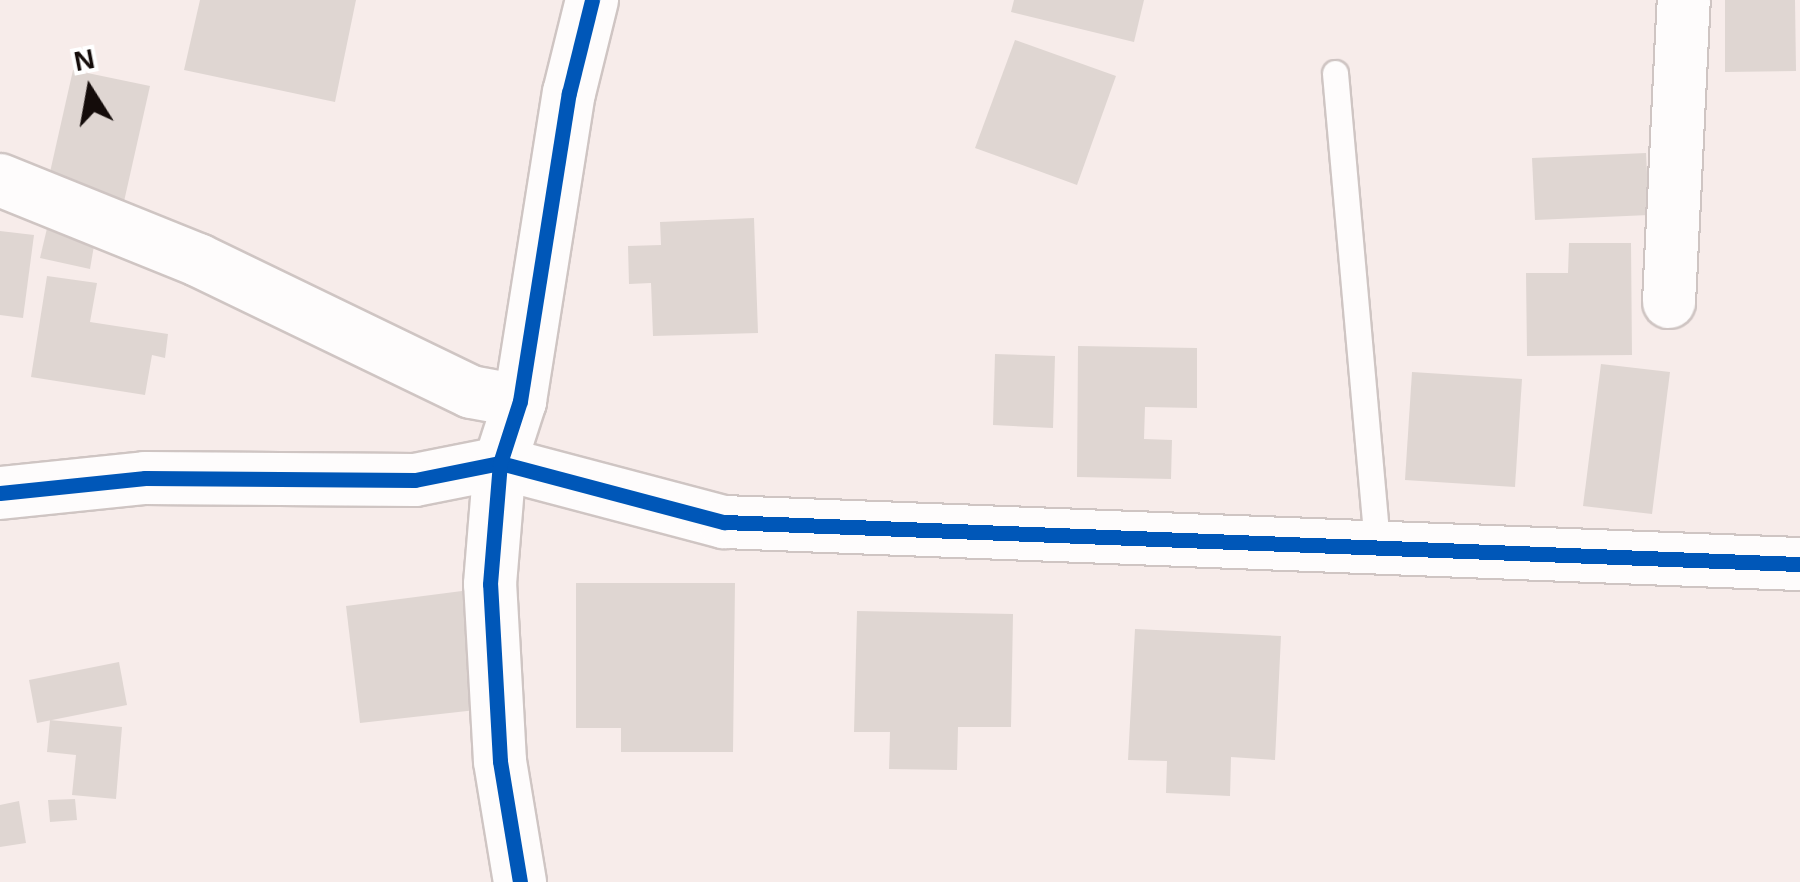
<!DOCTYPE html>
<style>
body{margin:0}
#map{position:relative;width:1800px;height:882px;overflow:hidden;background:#f7ecea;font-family:Arial,sans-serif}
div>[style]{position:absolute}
.building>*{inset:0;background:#dfd6d2}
.roads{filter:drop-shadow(2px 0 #cfc5c3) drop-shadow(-2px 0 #cfc5c3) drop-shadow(0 2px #cfc5c3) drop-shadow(0 -2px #cfc5c3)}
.service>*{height:25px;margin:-12.5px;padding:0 12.5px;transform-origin:12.5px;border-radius:12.5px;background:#fefcfc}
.minor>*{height:52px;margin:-26px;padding:0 26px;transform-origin:26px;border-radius:26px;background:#fefcfc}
.cycleway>*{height:15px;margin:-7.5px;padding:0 7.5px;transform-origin:7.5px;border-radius:7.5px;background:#0057b8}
span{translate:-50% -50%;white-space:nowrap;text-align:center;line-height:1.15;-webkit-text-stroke:8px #fff;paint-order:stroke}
.north{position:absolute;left:40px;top:40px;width:100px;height:100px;-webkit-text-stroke:8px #fff;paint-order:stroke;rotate:349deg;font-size:28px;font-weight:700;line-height:40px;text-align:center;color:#140c0a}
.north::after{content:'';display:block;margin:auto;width:35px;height:45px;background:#140c0a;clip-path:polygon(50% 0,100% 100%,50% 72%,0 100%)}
</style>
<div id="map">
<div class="building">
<i style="clip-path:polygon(200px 0,356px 0,335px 102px,184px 70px)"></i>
<i style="clip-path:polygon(1014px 0,1144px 0,1134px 42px,1011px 12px)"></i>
<i style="clip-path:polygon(1725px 0,1795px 0,1796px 71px,1725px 72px)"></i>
<i style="clip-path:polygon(1015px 40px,1116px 76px,1077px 185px,975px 148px)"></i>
<i style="clip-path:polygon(73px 70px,150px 86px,123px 206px,46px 190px)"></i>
<i style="clip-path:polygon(1646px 153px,1649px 215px,1535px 220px,1532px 158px)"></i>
<i style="clip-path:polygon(754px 218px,758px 333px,653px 336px,651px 283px,629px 284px,628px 246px,661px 245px,660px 222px)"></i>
<i style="clip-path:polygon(48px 224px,96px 234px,90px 269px,40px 258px)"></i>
<i style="clip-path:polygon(0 231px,34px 235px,23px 318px,0 315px)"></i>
<i style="clip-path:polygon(1569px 243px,1631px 243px,1632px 355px,1527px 356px,1526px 273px,1568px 273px)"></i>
<i style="clip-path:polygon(47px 276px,97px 283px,90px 322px,168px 334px,165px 358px,152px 355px,145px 395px,31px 377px)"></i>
<i style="clip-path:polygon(1078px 346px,1197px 348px,1197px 408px,1145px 407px,1144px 439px,1172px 440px,1171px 479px,1077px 477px)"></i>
<i style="clip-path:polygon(995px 354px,1055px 356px,1053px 428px,993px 425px)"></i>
<i style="clip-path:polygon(1601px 364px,1670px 372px,1652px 514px,1583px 506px)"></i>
<i style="clip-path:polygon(1412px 372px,1522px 379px,1515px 487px,1405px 480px)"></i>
<i style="clip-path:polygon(576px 583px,735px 583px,733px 752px,621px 752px,621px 728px,576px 728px)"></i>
<i style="clip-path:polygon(462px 591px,476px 710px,360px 723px,346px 606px)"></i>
<i style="clip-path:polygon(857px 611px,1013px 614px,1011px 727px,958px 727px,957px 770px,889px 769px,890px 732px,854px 732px)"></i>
<i style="clip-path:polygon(1135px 629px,1281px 636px,1275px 760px,1231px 757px,1230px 796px,1166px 793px,1167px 761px,1128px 760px)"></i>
<i style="clip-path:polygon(119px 662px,127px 705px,37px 723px,29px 680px)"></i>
<i style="clip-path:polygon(50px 720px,122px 727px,116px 799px,72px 795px,76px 755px,47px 752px)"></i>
<i style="clip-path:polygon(75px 799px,77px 820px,50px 822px,48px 800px)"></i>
<i style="clip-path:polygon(19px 801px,26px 843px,0 847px,0 805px)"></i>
</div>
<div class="roads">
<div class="service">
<i style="left:1335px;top:73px;width:474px;rotate:84.9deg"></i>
</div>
<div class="minor">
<i style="left:0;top:180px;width:214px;rotate:22deg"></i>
<i style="left:198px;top:260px;width:303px;rotate:25.8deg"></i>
<i style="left:471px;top:392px;width:50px;rotate:10.4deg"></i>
<i style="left:1669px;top:302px;width:302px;rotate:-87.2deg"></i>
<i style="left:0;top:493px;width:146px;rotate:-5.9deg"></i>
<i style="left:145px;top:478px;width:270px;rotate:0.4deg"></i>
<i style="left:415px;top:480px;width:87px;rotate:-11.3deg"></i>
<i style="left:500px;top:463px;width:232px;rotate:14.8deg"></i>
<i style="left:724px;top:522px;width:1077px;rotate:2.24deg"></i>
<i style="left:520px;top:882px;width:123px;rotate:-99.4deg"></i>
<i style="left:500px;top:761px;width:177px;rotate:-93.2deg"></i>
<i style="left:490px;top:584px;width:121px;rotate:-85.3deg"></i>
<i style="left:500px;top:463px;width:65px;rotate:-72.1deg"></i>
<i style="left:520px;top:401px;width:312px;rotate:-81deg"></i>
<i style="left:569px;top:93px;width:96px;rotate:-76.1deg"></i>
</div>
</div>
<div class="cycleway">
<i style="left:0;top:493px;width:146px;rotate:-5.9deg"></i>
<i style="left:145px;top:478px;width:270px;rotate:0.4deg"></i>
<i style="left:415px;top:480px;width:87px;rotate:-11.3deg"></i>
<i style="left:500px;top:463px;width:232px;rotate:14.8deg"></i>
<i style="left:724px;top:522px;width:1077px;rotate:2.24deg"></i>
<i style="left:520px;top:882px;width:123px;rotate:-99.4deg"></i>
<i style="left:500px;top:761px;width:177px;rotate:-93.2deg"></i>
<i style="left:490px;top:584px;width:121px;rotate:-85.3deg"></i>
<i style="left:500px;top:463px;width:65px;rotate:-72.1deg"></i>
<i style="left:520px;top:401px;width:312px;rotate:-81deg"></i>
<i style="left:569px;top:93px;width:96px;rotate:-76.1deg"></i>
</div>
<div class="north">N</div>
</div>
